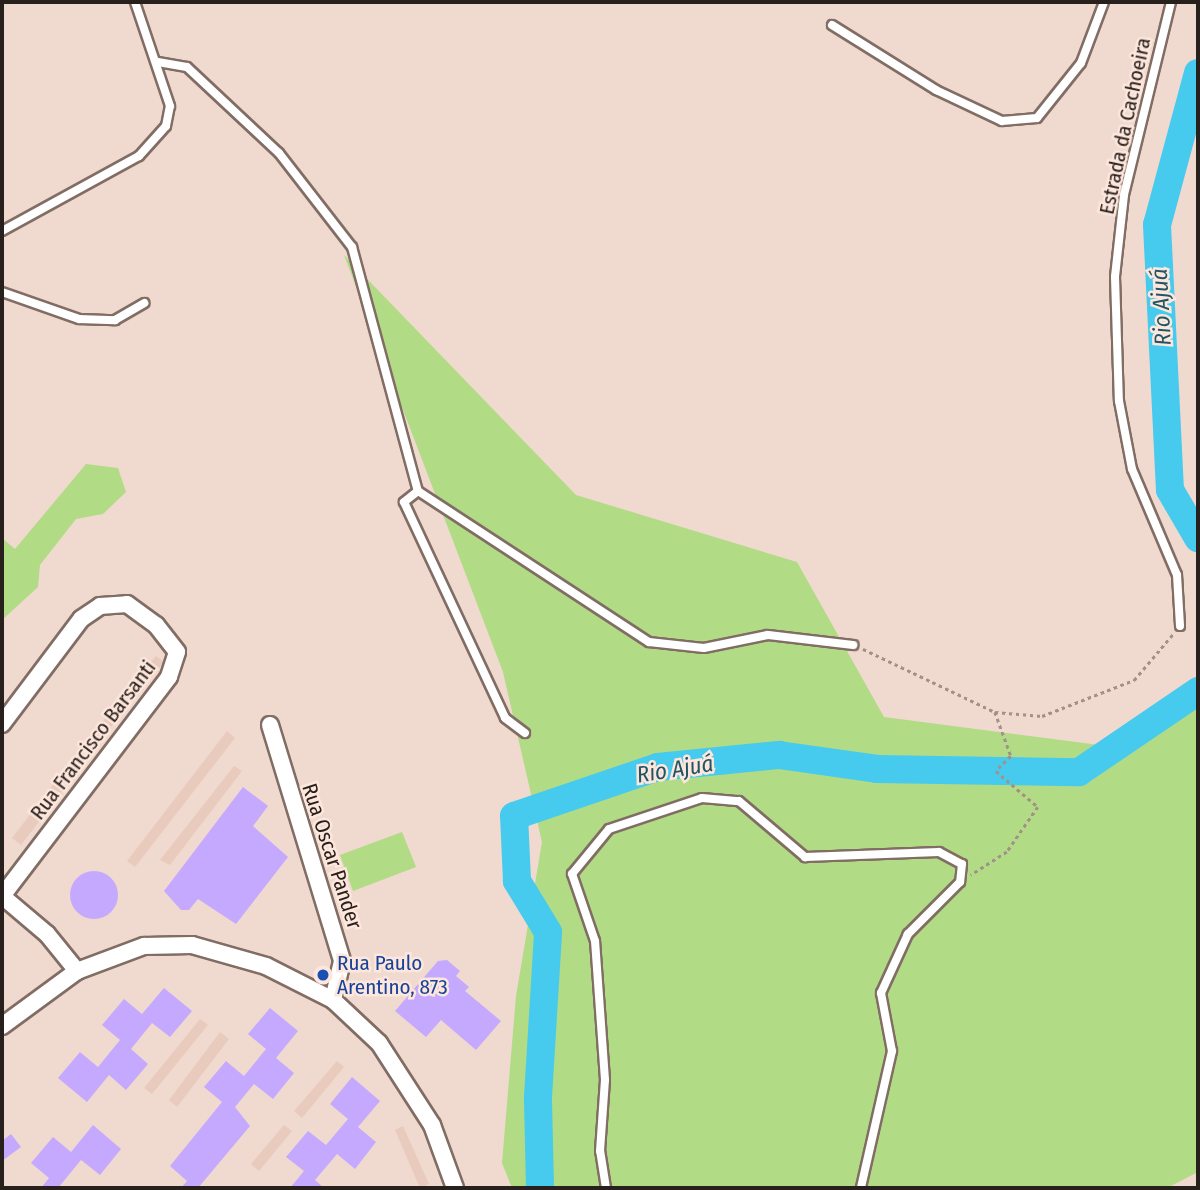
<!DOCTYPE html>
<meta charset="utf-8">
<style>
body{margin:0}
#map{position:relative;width:1200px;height:1190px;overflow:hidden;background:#f0d9cf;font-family:"Fira Sans Condensed",sans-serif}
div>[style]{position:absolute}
.built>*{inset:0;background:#e9cbbd}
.green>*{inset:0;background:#b1db85}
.river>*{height:28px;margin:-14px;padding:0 14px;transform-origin:14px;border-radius:14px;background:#46caee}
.building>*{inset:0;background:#c4a9ff}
.round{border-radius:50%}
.path>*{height:2.5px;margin-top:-1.25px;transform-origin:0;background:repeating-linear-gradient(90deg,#a29189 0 3.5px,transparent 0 7px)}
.roads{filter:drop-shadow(2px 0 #816d64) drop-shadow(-2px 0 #816d64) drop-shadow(0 2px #816d64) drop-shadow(0 -2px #816d64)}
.service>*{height:8px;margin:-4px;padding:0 4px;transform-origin:4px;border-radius:4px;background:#fff}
.minor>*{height:16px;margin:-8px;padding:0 8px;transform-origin:8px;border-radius:8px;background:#fff}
.dots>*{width:19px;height:19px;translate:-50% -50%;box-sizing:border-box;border:4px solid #fde6dc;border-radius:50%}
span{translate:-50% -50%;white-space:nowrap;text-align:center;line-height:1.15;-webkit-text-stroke:5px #fde6dc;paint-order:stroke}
.street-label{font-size:21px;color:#28201c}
.transit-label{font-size:21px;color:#164399}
.left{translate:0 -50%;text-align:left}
.water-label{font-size:23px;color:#1f5564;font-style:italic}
.frame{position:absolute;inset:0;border:4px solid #28201c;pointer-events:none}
</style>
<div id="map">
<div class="built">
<i style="clip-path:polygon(156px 656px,164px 662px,90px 753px,82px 747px)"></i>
<i style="clip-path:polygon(227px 731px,235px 738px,135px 867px,127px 861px)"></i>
<i style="clip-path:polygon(234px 766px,242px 771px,170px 865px,160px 860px)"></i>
<i style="clip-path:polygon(56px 781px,65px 788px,21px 845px,12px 838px)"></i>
<i style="clip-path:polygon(200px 1019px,208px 1025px,152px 1094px,144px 1088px)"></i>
<i style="clip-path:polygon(220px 1032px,229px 1039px,177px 1107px,169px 1100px)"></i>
<i style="clip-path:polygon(337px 1061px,344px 1067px,302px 1118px,294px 1111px)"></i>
<i style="clip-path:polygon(284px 1125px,292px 1131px,259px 1171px,251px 1164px)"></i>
<i style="clip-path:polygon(403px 1126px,429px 1184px,420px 1188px,395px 1130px)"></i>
</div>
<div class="green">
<i style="clip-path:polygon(344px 255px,576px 495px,797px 562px,884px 717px,1107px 746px,1198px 698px,1198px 1172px,1167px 1188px,512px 1188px,502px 1163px,516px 996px,542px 842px,503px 672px)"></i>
<i style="clip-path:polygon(86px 464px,118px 468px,126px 492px,103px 514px,76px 519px,40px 565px,38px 587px,2px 620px,2px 538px,15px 549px)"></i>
<i style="clip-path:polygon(402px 832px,416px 867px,353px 891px,340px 855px)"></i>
</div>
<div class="river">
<i style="left:1198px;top:73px;width:157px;rotate:105.1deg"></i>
<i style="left:1157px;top:225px;width:265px;rotate:87.2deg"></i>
<i style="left:1170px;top:490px;width:56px;rotate:59.7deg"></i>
<i style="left:540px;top:1188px;width:91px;rotate:-91.3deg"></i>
<i style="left:538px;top:1097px;width:165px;rotate:-86.5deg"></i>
<i style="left:548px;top:932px;width:60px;rotate:-121.3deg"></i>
<i style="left:517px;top:881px;width:65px;rotate:-92.6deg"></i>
<i style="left:514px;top:816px;width:152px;rotate:-18.8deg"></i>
<i style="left:658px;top:767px;width:122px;rotate:-5.7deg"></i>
<i style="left:779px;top:755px;width:99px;rotate:8.1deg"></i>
<i style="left:877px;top:769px;width:202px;rotate:0.9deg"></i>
<i style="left:1079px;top:772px;width:144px;rotate:-34.2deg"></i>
</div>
<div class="building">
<i style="clip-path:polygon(243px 787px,268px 806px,253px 826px,288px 857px,236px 924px,198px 899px,189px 910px,181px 910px,164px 891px)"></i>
<i class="round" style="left:70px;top:871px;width:48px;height:48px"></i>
<i style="clip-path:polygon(447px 960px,460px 971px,456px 976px,469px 987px,465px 991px,501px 1021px,476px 1050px,441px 1020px,426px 1037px,395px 1011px,438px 961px)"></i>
<i style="clip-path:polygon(164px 988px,192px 1011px,170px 1037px,152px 1023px,131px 1049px,148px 1064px,126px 1090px,109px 1075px,87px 1102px,58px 1078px,80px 1052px,98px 1067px,120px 1040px,102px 1025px,124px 999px,142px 1014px)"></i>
<i style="clip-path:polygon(270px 1008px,298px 1031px,276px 1058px,294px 1073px,273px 1099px,254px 1084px,235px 1107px,250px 1126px,198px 1188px,181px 1188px,187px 1181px,170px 1166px,222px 1102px,204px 1087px,226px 1061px,244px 1076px,266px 1049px,248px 1034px)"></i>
<i style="clip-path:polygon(352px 1077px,380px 1101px,358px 1127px,376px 1142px,355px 1169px,337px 1154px,315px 1180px,324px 1188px,290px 1188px,304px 1171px,286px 1157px,308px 1131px,326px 1145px,348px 1119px,330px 1104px)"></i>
<i style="clip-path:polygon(93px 1125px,121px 1149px,100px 1175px,81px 1160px,58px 1188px,41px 1188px,49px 1178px,31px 1163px,53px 1137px,71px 1152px)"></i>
<i style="clip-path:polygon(11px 1134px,21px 1147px,2px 1161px,2px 1141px)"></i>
</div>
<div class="path">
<i style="left:863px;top:649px;width:146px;rotate:25.5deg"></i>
<i style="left:995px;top:712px;width:47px;rotate:70deg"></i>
<i style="left:1011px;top:756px;width:21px;rotate:135deg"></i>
<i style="left:996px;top:771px;width:55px;rotate:40.6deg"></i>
<i style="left:1038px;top:807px;width:55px;rotate:124.6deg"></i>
<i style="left:1007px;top:852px;width:43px;rotate:147.4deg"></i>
<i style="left:995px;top:712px;width:47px;rotate:4.9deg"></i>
<i style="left:1042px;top:716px;width:99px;rotate:-21.4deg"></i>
<i style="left:1134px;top:680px;width:60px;rotate:-49.7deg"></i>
</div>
<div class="roads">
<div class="service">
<i style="left:1171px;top:2px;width:199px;rotate:103.7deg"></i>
<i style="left:1124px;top:195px;width:82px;rotate:96.3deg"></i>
<i style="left:1115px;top:277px;width:124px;rotate:88.2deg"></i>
<i style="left:1119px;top:401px;width:69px;rotate:79.2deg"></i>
<i style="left:1132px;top:469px;width:115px;rotate:67deg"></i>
<i style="left:1177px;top:575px;width:51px;rotate:86.6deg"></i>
<i style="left:832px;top:25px;width:123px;rotate:32deg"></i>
<i style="left:936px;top:90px;width:73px;rotate:25.2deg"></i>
<i style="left:1002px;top:121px;width:35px;rotate:-5deg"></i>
<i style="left:1037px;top:118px;width:70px;rotate:-51.3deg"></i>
<i style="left:1081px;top:63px;width:65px;rotate:-69.3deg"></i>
<i style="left:158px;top:62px;width:29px;rotate:10deg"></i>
<i style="left:187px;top:67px;width:126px;rotate:43.1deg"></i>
<i style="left:279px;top:153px;width:119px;rotate:52.2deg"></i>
<i style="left:352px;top:247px;width:253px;rotate:74.9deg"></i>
<i style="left:418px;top:491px;width:276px;rotate:33.2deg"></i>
<i style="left:649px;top:642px;width:55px;rotate:6.2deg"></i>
<i style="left:704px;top:648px;width:65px;rotate:-11.5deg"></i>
<i style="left:768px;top:635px;width:86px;rotate:6.7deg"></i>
<i style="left:2px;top:231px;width:156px;rotate:-28.7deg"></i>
<i style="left:139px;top:156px;width:40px;rotate:-48deg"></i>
<i style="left:166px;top:126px;width:20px;rotate:-79deg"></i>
<i style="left:170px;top:106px;width:110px;rotate:-108.6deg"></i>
<i style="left:2px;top:292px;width:82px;rotate:19.3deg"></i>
<i style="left:79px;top:319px;width:36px;rotate:2deg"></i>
<i style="left:115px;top:320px;width:34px;rotate:-30deg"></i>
<i style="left:418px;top:491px;width:18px;rotate:142deg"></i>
<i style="left:404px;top:502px;width:238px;rotate:64.9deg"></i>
<i style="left:505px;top:718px;width:25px;rotate:37deg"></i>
<i style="left:606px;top:1188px;width:37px;rotate:-99deg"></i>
<i style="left:600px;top:1151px;width:71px;rotate:-86deg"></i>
<i style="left:605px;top:1080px;width:139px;rotate:-94.1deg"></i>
<i style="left:595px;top:941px;width:71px;rotate:-108.9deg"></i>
<i style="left:572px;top:874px;width:58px;rotate:-50.6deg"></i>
<i style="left:609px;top:829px;width:98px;rotate:-18.4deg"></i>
<i style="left:702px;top:798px;width:37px;rotate:5deg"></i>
<i style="left:739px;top:801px;width:87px;rotate:40.3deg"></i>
<i style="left:805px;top:857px;width:134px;rotate:-2.1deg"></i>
<i style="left:939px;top:852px;width:26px;rotate:28deg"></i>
<i style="left:962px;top:864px;width:18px;rotate:96deg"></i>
<i style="left:960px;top:882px;width:74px;rotate:135deg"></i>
<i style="left:908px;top:934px;width:65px;rotate:114.6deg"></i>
<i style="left:881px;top:993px;width:59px;rotate:79.3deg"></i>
<i style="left:892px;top:1051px;width:140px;rotate:102.8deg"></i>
</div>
<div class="minor">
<i style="left:2px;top:724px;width:131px;rotate:-53deg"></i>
<i style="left:81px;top:619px;width:23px;rotate:-34deg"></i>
<i style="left:100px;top:606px;width:27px;rotate:-4deg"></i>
<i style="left:127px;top:604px;width:36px;rotate:36deg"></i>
<i style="left:156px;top:625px;width:34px;rotate:52deg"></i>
<i style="left:177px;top:652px;width:26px;rotate:108deg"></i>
<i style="left:169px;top:677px;width:275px;rotate:127.3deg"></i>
<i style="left:270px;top:725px;width:247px;rotate:73deg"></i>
<i style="left:342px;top:961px;width:40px;rotate:103deg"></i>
<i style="left:2px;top:896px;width:59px;rotate:40.2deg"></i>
<i style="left:47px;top:934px;width:48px;rotate:51deg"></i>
<i style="left:2px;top:1026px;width:93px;rotate:-36.3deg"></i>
<i style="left:77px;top:971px;width:72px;rotate:-20.5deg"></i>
<i style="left:144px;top:946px;width:48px;rotate:-1.2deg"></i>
<i style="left:192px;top:945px;width:77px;rotate:15.8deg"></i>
<i style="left:266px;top:966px;width:75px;rotate:26.9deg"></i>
<i style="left:333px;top:1000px;width:63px;rotate:43.1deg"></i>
<i style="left:379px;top:1043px;width:98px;rotate:57.1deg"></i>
<i style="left:432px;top:1125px;width:67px;rotate:69.9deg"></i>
</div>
</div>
<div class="dots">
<i style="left:323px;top:975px;background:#1a4fb4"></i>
</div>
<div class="street-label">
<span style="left:1125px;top:126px;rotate:-78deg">Estrada da Cachoeira</span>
<span style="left:93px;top:740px;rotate:-53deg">Rua Francisco Barsanti</span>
<span style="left:332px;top:856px;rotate:72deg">Rua Oscar Pander</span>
</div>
<div class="transit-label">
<span class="left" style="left:337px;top:975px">Rua Paulo<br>Arentino, 873</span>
</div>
<div class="water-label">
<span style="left:1161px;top:307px;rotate:-93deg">Rio Ajuá</span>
<span style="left:675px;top:769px;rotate:-9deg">Rio Ajuá</span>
</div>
<div class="frame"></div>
</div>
